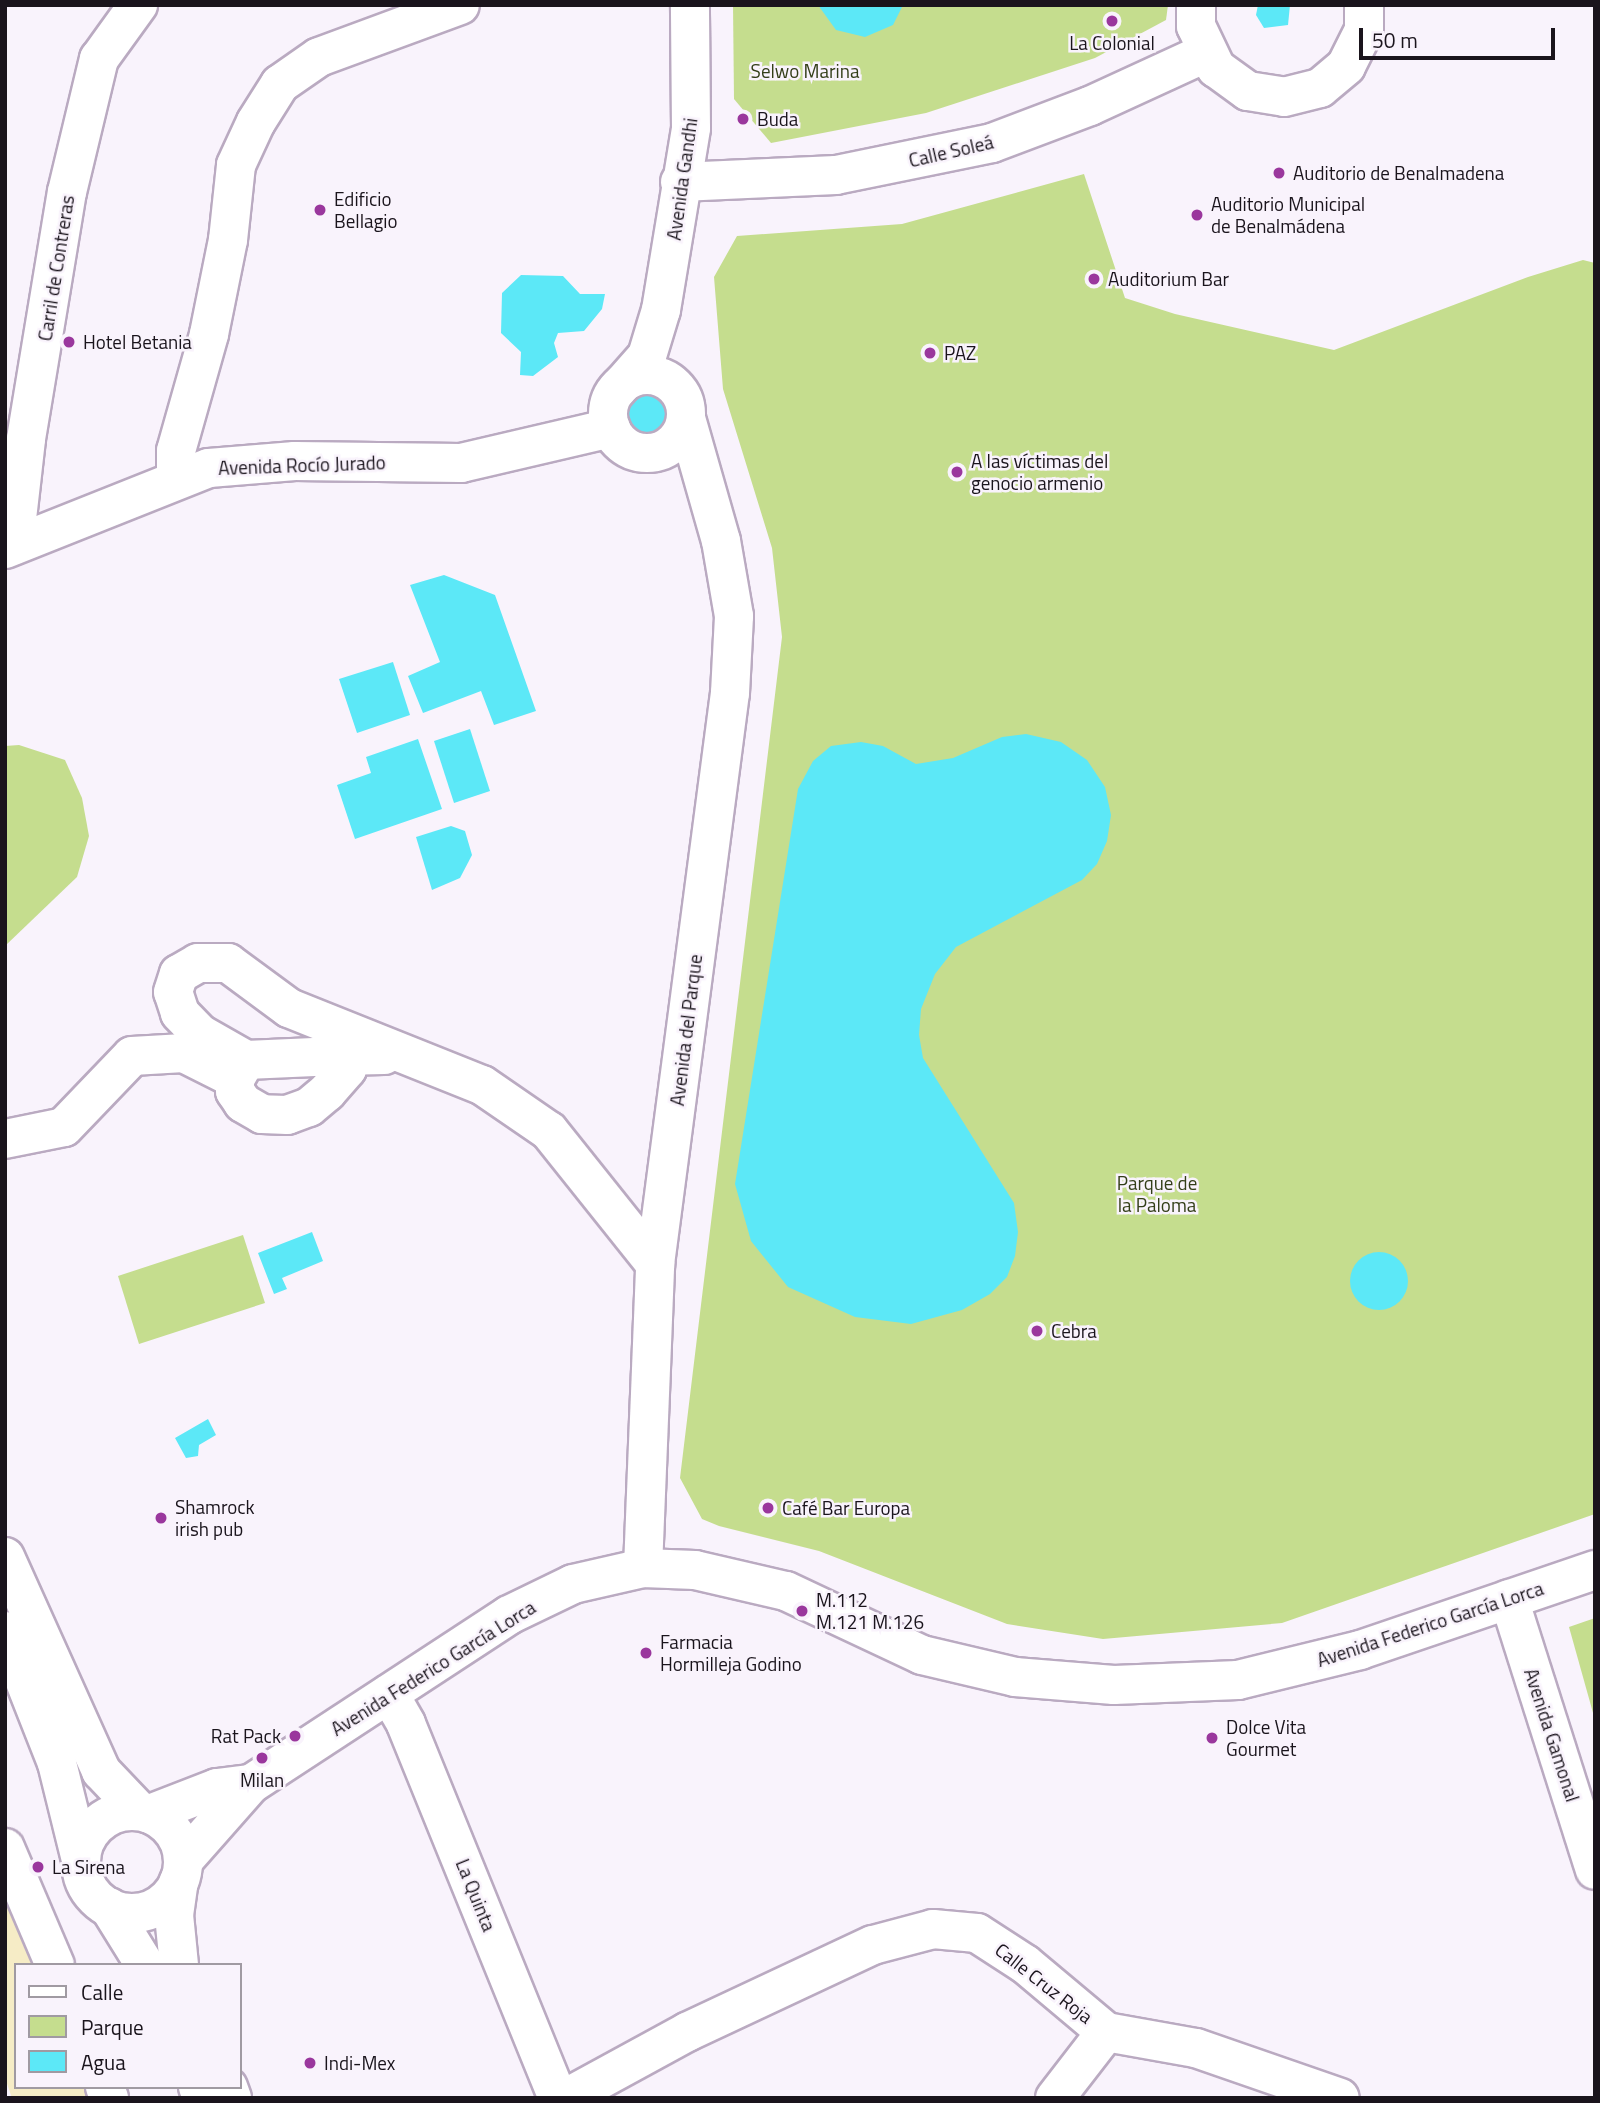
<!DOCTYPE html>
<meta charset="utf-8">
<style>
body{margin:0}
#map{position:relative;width:1600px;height:2103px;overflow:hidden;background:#f9f3fc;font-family:"Titillium Web",sans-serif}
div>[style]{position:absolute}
.green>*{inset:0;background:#c5dd8e}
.sand>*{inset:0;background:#f6ecc6}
.water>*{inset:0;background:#5ce8f7}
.round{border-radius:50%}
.roads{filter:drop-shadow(2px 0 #baaac1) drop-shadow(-2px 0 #baaac1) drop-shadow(0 2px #baaac1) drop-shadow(0 -2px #baaac1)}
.minor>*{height:38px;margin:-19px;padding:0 19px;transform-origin:19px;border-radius:19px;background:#fff}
.minor>.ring{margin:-19px;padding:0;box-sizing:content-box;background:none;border:38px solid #fff;border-radius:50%}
.major>*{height:38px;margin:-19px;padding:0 19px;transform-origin:19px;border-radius:19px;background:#fff}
.major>.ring{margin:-19px;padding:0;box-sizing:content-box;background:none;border:38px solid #fff;border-radius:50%}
.dots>*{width:19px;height:19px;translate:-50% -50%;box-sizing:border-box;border:4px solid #f9f3fc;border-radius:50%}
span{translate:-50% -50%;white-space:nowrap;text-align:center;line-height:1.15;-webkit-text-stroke:5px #f9f3fc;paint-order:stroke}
.poi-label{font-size:19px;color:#1a141c}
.left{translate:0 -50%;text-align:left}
.right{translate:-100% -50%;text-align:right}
.park-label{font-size:19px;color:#333e18}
.street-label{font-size:19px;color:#1a141c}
.frame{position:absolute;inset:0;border:7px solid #1a141c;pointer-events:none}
.legend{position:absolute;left:14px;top:1963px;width:228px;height:126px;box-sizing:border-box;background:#f9f3fc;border:2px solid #a09aa2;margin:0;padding:9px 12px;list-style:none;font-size:21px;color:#1a141c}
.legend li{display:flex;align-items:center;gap:14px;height:35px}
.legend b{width:35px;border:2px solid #a09aa2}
.scale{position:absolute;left:1359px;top:28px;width:196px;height:32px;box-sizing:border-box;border:4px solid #1a141c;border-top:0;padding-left:9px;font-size:21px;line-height:24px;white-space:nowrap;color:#1a141c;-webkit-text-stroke:5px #f9f3fc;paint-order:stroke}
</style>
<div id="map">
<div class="green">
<i style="clip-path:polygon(733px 5px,1168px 5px,1166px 20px,1095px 58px,926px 113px,771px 143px,734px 99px)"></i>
<i style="clip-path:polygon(1084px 174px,1125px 298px,1175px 314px,1334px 350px,1528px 277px,1583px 260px,1595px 263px,1595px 1514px,1282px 1623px,1103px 1639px,1007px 1624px,819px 1551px,719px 1526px,702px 1519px,680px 1478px,782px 637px,772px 548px,723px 389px,714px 277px,737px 236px,902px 224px)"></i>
<i style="clip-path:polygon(19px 745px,65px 760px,82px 798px,89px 836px,77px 877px,5px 946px,5px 746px)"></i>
<i style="clip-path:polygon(243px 1235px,265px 1303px,139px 1344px,118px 1276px)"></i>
<i style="clip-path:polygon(1595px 1618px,1595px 1720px,1569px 1627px)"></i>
</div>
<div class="sand">
<i style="clip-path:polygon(5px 1870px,44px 1965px,16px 1965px,16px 2087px,90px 2087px,94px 2098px,12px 2098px,5px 2078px)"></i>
</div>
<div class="water">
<i style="clip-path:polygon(818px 5px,903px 5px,893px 25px,865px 37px,836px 30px)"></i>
<i style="clip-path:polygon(1258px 5px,1290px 5px,1288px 25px,1264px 28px,1256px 15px)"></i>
<i style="clip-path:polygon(521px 275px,563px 276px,580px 294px,605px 294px,602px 309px,584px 331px,558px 333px,554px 343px,558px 357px,533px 376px,520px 375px,521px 352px,501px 333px,502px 293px)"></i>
<i class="round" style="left:616px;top:387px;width:60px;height:60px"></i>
<i style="clip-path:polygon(444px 575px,495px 595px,536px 711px,494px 725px,481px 691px,423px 713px,408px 676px,440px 662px,410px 585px)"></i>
<i style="clip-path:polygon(393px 662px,410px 715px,357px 733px,339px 679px)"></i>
<i style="clip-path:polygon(470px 729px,490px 791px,454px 803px,434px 741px)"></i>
<i style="clip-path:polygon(1026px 734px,1061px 742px,1087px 760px,1105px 787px,1111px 815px,1107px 841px,1097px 864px,1082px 880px,956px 947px,935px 974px,921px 1009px,919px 1035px,923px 1058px,1014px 1203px,1018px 1232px,1015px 1256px,1007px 1277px,990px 1294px,962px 1310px,911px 1324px,855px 1317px,788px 1287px,751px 1241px,735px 1184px,798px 789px,813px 761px,831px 746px,861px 742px,883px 746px,916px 764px,953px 758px,1002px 737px)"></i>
<i style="clip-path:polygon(418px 739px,442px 809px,355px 839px,337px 785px,371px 773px,366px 757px)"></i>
<i style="clip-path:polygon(451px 826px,465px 831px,472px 855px,460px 878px,432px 890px,416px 837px)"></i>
<i style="clip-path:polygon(312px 1232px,323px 1261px,282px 1278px,287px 1289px,274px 1294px,258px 1253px)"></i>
<i class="round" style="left:1350px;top:1252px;width:58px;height:58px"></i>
<i style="clip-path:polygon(208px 1419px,216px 1435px,199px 1445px,198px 1456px,186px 1458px,175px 1438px)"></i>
</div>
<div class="roads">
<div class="minor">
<i style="left:1196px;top:5px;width:21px;rotate:90deg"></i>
<i style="left:1196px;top:26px;width:47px;rotate:64.5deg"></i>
<i style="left:1216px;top:68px;width:39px;rotate:36deg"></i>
<i style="left:1248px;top:91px;width:36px;rotate:9deg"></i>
<i style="left:1284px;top:97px;width:37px;rotate:-14deg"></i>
<i style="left:1320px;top:88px;width:34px;rotate:-40deg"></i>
<i style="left:1346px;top:66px;width:40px;rotate:-63.4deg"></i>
<i style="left:1364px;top:30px;width:25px;rotate:-90deg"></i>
<i style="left:680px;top:182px;width:156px;rotate:-2.6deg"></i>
<i style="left:836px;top:175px;width:159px;rotate:-11.6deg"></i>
<i style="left:992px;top:143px;width:105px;rotate:-20.7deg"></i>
<i style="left:1090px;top:106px;width:127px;rotate:-24.7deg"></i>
<i class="ring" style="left:608px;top:375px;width:40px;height:40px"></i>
<i style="left:616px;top:391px;width:47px;rotate:-48.5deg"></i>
<i style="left:647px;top:356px;width:48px;rotate:-73.1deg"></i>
<i style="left:661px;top:310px;width:184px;rotate:-80.6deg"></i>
<i style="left:691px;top:128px;width:123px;rotate:-90.5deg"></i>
<i style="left:176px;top:478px;width:27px;rotate:-90deg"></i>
<i style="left:176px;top:451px;width:122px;rotate:-74.2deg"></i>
<i style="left:209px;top:334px;width:96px;rotate:-78.6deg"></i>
<i style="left:228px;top:240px;width:75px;rotate:-83.9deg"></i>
<i style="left:236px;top:165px;width:47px;rotate:-65.1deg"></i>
<i style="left:256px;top:122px;width:45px;rotate:-57.7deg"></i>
<i style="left:280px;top:84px;width:47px;rotate:-34.7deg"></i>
<i style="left:319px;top:57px;width:150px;rotate:-20.2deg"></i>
<i style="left:14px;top:545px;width:107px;rotate:-83.5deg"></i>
<i style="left:26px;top:439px;width:250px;rotate:-80.6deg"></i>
<i style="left:67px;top:192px;width:137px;rotate:-76.5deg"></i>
<i style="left:99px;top:59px;width:67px;rotate:-54.2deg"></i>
<i style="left:5px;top:549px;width:219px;rotate:-21.7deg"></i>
<i style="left:209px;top:468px;width:86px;rotate:-4.7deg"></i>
<i style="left:295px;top:461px;width:166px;rotate:0.7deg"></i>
<i style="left:461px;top:463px;width:154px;rotate:-13.1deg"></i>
<i style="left:337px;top:1056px;width:13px;rotate:32deg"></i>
<i style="left:348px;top:1063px;width:6px;rotate:99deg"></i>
<i style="left:347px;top:1069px;width:30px;rotate:131deg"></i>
<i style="left:327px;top:1092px;width:23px;rotate:140deg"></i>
<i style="left:309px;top:1107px;width:23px;rotate:160deg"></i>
<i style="left:287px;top:1115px;width:25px;rotate:-178deg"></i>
<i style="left:262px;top:1114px;width:22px;rotate:-150deg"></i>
<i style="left:243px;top:1103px;width:14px;rotate:-124deg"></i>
<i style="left:235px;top:1091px;width:12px;rotate:-90deg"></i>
<i style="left:235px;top:1079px;width:22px;rotate:-60deg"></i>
<i style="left:246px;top:1060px;width:91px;rotate:-2.5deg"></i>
<i style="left:337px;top:1056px;width:47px;rotate:-1.2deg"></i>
<i style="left:246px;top:1060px;width:53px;rotate:-150.5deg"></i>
<i style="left:200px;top:1034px;width:29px;rotate:-134deg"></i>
<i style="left:180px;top:1013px;width:22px;rotate:-108deg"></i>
<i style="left:173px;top:992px;width:19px;rotate:-72deg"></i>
<i style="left:179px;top:974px;width:22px;rotate:-30deg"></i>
<i style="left:198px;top:963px;width:30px"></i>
<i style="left:228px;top:963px;width:76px;rotate:36.4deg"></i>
<i style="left:289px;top:1008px;width:208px;rotate:21.8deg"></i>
<i style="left:482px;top:1085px;width:81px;rotate:34.5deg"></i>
<i style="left:549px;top:1131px;width:170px;rotate:51.4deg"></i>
<i style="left:5px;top:1139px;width:60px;rotate:-11.5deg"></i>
<i style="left:64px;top:1127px;width:98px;rotate:-46.2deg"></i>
<i style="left:132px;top:1056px;width:52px;rotate:-3.3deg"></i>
<i style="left:184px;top:1053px;width:49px;rotate:26.6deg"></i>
<i style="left:643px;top:1568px;width:304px;rotate:-87.7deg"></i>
<i style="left:655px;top:1264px;width:576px;rotate:-82.52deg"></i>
<i style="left:730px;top:693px;width:77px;rotate:-87deg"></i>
<i style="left:734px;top:616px;width:76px;rotate:-99.8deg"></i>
<i style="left:721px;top:541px;width:128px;rotate:-105.9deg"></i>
<i style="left:1509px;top:1599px;width:284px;rotate:72.4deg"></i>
<i style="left:389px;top:1694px;width:34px;rotate:60deg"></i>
<i style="left:406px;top:1724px;width:404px;rotate:67.9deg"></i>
<i style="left:150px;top:1814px;width:72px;rotate:-21.2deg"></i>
<i style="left:217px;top:1788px;width:34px;rotate:-7deg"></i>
<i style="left:5px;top:1848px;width:127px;rotate:66.9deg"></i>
<i style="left:183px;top:1861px;width:103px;rotate:-48.6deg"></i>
<i style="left:251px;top:1784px;width:308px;rotate:-33.2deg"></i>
<i style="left:509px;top:1615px;width:71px;rotate:-25.8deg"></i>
<i style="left:573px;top:1584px;width:72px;rotate:-12.9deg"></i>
<i style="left:643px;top:1568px;width:52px;rotate:2.2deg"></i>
<i style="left:695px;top:1570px;width:93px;rotate:13deg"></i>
<i style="left:786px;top:1591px;width:150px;rotate:25.2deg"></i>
<i style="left:922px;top:1655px;width:96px;rotate:13.3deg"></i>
<i style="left:1015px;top:1677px;width:99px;rotate:4.6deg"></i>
<i style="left:1114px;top:1685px;width:124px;rotate:-2.3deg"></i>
<i style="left:1238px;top:1680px;width:126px;rotate:-13.8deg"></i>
<i style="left:1360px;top:1650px;width:248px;rotate:-18.8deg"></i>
<i style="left:105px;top:2087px;width:12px;rotate:70deg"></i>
<i style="left:566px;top:2098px;width:138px;rotate:-28.6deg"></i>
<i style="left:687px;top:2032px;width:205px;rotate:-25.1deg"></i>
<i style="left:873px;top:1945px;width:62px;rotate:-14.9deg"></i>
<i style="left:933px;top:1929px;width:44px;rotate:5.2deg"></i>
<i style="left:977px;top:1933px;width:57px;rotate:32.9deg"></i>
<i style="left:1025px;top:1964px;width:106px;rotate:40deg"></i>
<i style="left:1106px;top:2032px;width:91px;rotate:10.1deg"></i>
<i style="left:1196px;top:2048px;width:152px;rotate:19.1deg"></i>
<i style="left:1055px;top:2098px;width:83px;rotate:-52.3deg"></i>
</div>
<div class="major">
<i style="left:5px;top:1557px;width:235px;rotate:65.8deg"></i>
<i style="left:101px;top:1771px;width:55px;rotate:46.5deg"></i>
<i style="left:5px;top:1631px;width:142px;rotate:68.5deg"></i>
<i style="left:57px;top:1763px;width:100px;rotate:76.1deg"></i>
<i class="ring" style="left:81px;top:1811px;width:64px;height:64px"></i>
<i style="left:109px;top:1907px;width:68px;rotate:58.2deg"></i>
<i style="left:179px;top:1965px;width:50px;rotate:-95.7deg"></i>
<i style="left:174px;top:1915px;width:34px;rotate:-82deg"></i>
<i style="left:198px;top:2087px;width:12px;rotate:70deg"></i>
<i style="left:228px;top:2087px;width:12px;rotate:70deg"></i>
</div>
</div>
<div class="dots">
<i style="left:1112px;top:21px;background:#9a379d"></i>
<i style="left:743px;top:119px;background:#9a379d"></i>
<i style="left:1279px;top:173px;background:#9a379d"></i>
<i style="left:320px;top:210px;background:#9a379d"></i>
<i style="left:1197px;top:215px;background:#9a379d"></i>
<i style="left:1094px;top:279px;background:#9a379d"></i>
<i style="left:69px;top:342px;background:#9a379d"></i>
<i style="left:930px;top:353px;background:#9a379d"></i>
<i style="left:957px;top:472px;background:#9a379d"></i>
<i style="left:1037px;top:1331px;background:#9a379d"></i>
<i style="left:768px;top:1508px;background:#9a379d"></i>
<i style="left:161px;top:1518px;background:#9a379d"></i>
<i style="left:802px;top:1611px;background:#9a379d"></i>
<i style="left:646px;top:1653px;background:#9a379d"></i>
<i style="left:295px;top:1736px;background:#9a379d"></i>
<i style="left:1212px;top:1738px;background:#9a379d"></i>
<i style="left:262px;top:1758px;background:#9a379d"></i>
<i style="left:38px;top:1867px;background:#9a379d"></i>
<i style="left:310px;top:2063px;background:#9a379d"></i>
</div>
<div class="poi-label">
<span style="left:1112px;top:43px">La Colonial</span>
<span class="left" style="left:757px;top:119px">Buda</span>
<span class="left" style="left:1293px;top:173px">Auditorio de Benalmadena</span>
<span class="left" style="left:334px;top:210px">Edificio<br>Bellagio</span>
<span class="left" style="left:1211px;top:215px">Auditorio Municipal<br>de Benalmádena</span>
<span class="left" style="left:1108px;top:279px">Auditorium Bar</span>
<span class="left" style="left:83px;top:342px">Hotel Betania</span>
<span class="left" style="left:944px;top:353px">PAZ</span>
<span class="left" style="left:971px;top:472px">A las víctimas del<br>genocio armenio</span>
<span class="left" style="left:1051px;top:1331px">Cebra</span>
<span class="left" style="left:175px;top:1518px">Shamrock<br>irish pub</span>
<span class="left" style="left:782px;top:1508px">Café Bar Europa</span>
<span class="left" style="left:816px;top:1611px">M.112<br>M.121 M.126</span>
<span class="left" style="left:660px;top:1653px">Farmacia<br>Hormilleja Godino</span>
<span class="left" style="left:1226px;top:1738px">Dolce Vita<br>Gourmet</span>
<span class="right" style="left:281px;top:1736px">Rat Pack</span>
<span style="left:262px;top:1780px">Milan</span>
<span class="left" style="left:52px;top:1867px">La Sirena</span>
<span class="left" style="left:324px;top:2063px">Indi-Mex</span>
</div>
<div class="park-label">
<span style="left:805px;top:71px">Selwo Marina</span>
<span style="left:1157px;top:1194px">Parque de<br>la Paloma</span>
</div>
<div class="street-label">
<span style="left:951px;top:151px;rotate:-13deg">Calle Soleá</span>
<span style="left:682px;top:179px;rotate:-82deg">Avenida Gandhi</span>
<span style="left:56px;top:268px;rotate:-81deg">Carril de Contreras</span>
<span style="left:302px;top:465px;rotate:-2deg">Avenida Rocío Jurado</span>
<span style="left:686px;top:1030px;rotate:-83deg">Avenida del Parque</span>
<span style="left:1430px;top:1624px;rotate:-18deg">Avenida Federico García Lorca</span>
<span style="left:433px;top:1668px;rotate:-32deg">Avenida Federico García Lorca</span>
<span style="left:1552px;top:1735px;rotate:72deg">Avenida Gamonal</span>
<span style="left:476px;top:1895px;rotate:68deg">La Quinta</span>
<span style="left:1044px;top:1983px;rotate:38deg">Calle Cruz Roja</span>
</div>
<div class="frame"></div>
<ul class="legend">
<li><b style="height:9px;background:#fff"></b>Calle</li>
<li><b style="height:19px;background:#c5dd8e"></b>Parque</li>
<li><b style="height:19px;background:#5ce8f7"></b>Agua</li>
</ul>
<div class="scale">50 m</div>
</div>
